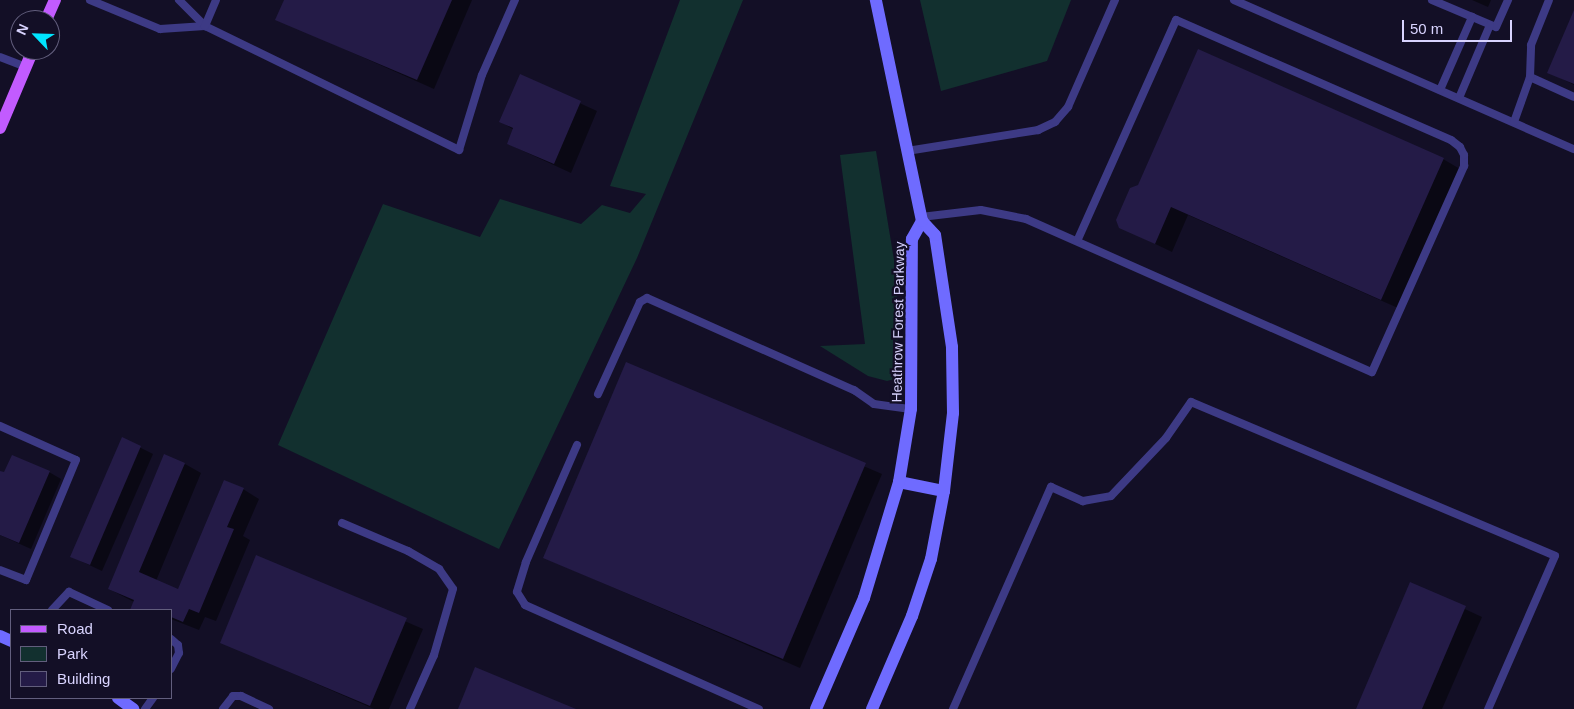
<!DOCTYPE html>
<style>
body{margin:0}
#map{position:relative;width:1574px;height:709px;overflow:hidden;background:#130f26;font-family:Helvetica,sans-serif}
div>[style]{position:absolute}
.green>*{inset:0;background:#12302f}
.shadow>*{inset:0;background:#0007}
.building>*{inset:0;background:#241b47}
.lane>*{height:8px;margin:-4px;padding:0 4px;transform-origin:4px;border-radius:4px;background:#3d3a85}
.secondary>*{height:12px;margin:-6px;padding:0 6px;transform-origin:6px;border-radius:6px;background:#6f6bff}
.primary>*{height:12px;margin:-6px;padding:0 6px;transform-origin:6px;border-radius:6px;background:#c25bff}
span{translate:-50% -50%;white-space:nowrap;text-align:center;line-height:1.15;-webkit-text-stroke:4.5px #130f26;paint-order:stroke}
.street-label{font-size:14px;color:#d9d4ff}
.legend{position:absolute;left:10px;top:609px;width:162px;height:90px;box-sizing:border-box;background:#130f26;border:1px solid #625e7d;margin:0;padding:6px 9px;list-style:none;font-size:15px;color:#d9d4ff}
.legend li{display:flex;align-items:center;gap:10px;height:25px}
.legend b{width:25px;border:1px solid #625e7d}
.north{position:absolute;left:10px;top:10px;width:50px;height:50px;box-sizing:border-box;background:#130f26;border:1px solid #625e7d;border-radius:50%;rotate:294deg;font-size:14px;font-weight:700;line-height:20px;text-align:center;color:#d9d4ff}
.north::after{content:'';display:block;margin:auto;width:18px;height:22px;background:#00e5ff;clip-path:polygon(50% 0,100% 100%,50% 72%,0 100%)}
.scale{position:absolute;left:1402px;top:20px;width:110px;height:22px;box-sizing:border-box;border:2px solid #d9d4ff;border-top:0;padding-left:6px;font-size:15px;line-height:18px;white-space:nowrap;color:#d9d4ff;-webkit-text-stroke:4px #130f26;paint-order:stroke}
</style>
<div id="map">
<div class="green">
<i style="clip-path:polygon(680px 0,743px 0,637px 258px,499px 549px,278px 445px,383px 204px,480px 237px,500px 199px,581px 224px,602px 205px,630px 213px,646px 194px,610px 186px)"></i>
<i style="clip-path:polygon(920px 0,1071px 0,1047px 61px,941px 91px)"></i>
<i style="clip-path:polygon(876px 151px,897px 278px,898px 378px,887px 381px,868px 376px,820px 346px,865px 344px,840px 155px)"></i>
</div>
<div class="shadow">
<i style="clip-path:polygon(285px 0,472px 0,434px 89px,277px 19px)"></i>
<i style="clip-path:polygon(1472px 0,1491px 0,1488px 7px)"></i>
<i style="clip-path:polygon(1574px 14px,1574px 85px,1549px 72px)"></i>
<i style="clip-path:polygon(520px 76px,597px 111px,571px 173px,508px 144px,514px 130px,501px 122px)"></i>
<i style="clip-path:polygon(1443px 159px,1460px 169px,1398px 308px,1188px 215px,1172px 252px,1120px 227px,1139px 186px)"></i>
<i style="clip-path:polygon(627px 364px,882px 474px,800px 668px,545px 558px)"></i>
<i style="clip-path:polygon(123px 439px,153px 454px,102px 571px,72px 557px)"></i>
<i style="clip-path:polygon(185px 464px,201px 473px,156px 581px,179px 590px,243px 489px,259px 499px,243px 536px,250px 540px,216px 621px,205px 617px,199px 630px,171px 619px,171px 610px,131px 610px,134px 602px,109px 589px)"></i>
<i style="clip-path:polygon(49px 472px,61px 479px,31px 549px,0 535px,0 477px)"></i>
<i style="clip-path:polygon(257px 557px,423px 629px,389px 709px,374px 709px,221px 642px)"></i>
<i style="clip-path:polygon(1411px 584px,1482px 617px,1442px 709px,1357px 709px)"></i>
</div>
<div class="building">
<i style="clip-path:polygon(284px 0,452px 0,417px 80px,275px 20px)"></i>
<i style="clip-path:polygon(1574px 10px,1574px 84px,1547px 73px)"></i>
<i style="clip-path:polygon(1198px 49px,1444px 158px,1381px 300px,1171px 207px,1155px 244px,1119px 228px,1116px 220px,1130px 188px,1138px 185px)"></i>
<i style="clip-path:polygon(520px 74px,581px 101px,554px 164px,507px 144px,513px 128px,499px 122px)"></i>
<i style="clip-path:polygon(626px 362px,866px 463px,783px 659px,543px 558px)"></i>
<i style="clip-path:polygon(122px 437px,141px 446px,90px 565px,70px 557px)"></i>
<i style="clip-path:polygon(164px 454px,185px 463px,139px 572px,178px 589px,224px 480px,244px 488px,227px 527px,234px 529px,199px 613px,189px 609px,183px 622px,171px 617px,171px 610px,130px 610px,134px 600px,108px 589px)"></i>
<i style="clip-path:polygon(12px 455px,50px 471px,19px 543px,0 535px,0 471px,4px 472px)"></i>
<i style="clip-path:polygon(256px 555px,407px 618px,370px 706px,220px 643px)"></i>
<i style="clip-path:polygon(1410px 582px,1466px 606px,1422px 709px,1356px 709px)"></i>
<i style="clip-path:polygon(475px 667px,576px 709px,458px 709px)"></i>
</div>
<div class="lane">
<i style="left:90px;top:0;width:76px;rotate:22.5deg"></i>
<i style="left:160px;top:29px;width:45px;rotate:-3.8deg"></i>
<i style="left:179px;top:0;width:37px;rotate:45deg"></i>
<i style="left:205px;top:26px;width:283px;rotate:26deg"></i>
<i style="left:459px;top:150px;width:78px;rotate:-73deg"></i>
<i style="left:482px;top:75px;width:82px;rotate:-66.3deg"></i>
<i style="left:1234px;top:0;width:371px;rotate:23.7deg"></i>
<i style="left:1432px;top:0;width:69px;rotate:22.9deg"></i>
<i style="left:1496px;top:27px;width:30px;rotate:-66deg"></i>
<i style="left:205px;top:26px;width:28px;rotate:-67deg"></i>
<i style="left:0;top:57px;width:28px;rotate:21deg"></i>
<i style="left:1530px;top:77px;width:48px;rotate:24.4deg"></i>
<i style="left:1440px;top:90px;width:80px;rotate:-66.3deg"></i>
<i style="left:1459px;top:98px;width:79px;rotate:-67deg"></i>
<i style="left:1514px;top:122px;width:48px;rotate:-70.4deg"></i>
<i style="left:1530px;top:77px;width:32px;rotate:-88deg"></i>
<i style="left:1531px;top:45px;width:48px;rotate:-68.2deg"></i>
<i style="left:907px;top:151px;width:133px;rotate:-9.1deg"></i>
<i style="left:1038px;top:130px;width:19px;rotate:-25deg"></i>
<i style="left:1055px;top:122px;width:20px;rotate:-49deg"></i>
<i style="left:1068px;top:107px;width:117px;rotate:-66.3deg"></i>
<i style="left:921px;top:217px;width:60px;rotate:-6.7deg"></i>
<i style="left:981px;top:210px;width:46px;rotate:11.3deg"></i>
<i style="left:1026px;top:219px;width:378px;rotate:23.9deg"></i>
<i style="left:1372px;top:372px;width:226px;rotate:-65.9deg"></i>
<i style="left:1464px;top:166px;width:11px;rotate:-90deg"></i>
<i style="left:1464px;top:155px;width:9px;rotate:-117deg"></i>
<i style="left:1460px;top:147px;width:11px;rotate:-142deg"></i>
<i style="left:1451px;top:140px;width:300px;rotate:-156.4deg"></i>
<i style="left:1176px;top:20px;width:242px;rotate:114.1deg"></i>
<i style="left:598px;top:394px;width:101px;rotate:-65.5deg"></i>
<i style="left:640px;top:302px;width:8px;rotate:-30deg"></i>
<i style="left:647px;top:298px;width:227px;rotate:24deg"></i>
<i style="left:854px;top:390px;width:24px;rotate:35deg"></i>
<i style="left:874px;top:404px;width:37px;rotate:8deg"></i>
<i style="left:0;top:426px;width:83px;rotate:24.1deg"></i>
<i style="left:76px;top:460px;width:130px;rotate:112.6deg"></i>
<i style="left:26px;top:580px;width:28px;rotate:-159deg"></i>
<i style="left:577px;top:445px;width:128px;rotate:113.6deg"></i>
<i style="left:526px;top:562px;width:31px;rotate:107deg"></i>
<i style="left:517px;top:592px;width:15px;rotate:58deg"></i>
<i style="left:525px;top:605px;width:256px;rotate:24deg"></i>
<i style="left:342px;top:523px;width:72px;rotate:23deg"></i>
<i style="left:408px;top:551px;width:36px;rotate:30deg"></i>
<i style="left:439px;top:569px;width:24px;rotate:55deg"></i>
<i style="left:453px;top:589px;width:69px;rotate:106.1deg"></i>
<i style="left:434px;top:655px;width:59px;rotate:114deg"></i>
<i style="left:52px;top:610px;width:25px;rotate:-47deg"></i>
<i style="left:69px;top:592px;width:43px;rotate:24.8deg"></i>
<i style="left:171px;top:639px;width:9px;rotate:41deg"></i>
<i style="left:178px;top:645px;width:8px;rotate:83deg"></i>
<i style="left:179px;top:653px;width:18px;rotate:117deg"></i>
<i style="left:145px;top:709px;width:14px;rotate:-54deg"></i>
<i style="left:223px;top:709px;width:16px;rotate:-52deg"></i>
<i style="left:233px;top:696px;width:8px"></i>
<i style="left:241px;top:696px;width:31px;rotate:25deg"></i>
<i style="left:953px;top:709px;width:243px;rotate:-66.2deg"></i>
<i style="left:1051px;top:487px;width:35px;rotate:24deg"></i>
<i style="left:1083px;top:501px;width:28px;rotate:-10deg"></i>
<i style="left:1111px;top:496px;width:80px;rotate:-46.5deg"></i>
<i style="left:1166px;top:438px;width:44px;rotate:-55.2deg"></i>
<i style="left:1191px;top:402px;width:395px;rotate:22.9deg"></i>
<i style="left:1555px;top:556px;width:167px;rotate:113.6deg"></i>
</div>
<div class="secondary">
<i style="left:899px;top:482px;width:46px;rotate:11.3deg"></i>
<i style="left:0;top:636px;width:12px;rotate:24deg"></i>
<i style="left:118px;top:698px;width:19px;rotate:36deg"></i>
<i style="left:816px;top:709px;width:121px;rotate:-66.6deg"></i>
<i style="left:864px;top:598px;width:121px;rotate:-73.2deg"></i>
<i style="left:899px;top:482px;width:74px;rotate:-80.7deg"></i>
<i style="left:911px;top:409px;width:170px;rotate:-89.7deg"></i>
<i style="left:912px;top:239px;width:21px;rotate:-61deg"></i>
<i style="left:872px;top:709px;width:101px;rotate:-66.7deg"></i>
<i style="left:912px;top:616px;width:60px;rotate:-71.6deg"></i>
<i style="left:931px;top:559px;width:69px;rotate:-79.2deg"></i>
<i style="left:944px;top:491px;width:79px;rotate:-83.4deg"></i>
<i style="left:953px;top:413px;width:66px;rotate:-90.9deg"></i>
<i style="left:952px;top:347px;width:113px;rotate:-98.6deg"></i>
<i style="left:935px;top:235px;width:19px;rotate:-133deg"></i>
<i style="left:922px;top:221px;width:226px;rotate:-101.8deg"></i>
</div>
<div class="primary">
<i style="left:46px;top:20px;width:22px;rotate:-66deg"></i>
<i style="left:0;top:128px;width:85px;rotate:-67.1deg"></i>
</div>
<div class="street-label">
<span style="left:898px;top:322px;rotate:-89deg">Heathrow Forest Parkway</span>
</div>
<ul class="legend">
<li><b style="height:6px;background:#c25bff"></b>Road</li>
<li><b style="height:14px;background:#12302f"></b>Park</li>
<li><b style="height:14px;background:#241b47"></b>Building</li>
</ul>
<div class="north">N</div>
<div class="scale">50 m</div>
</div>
